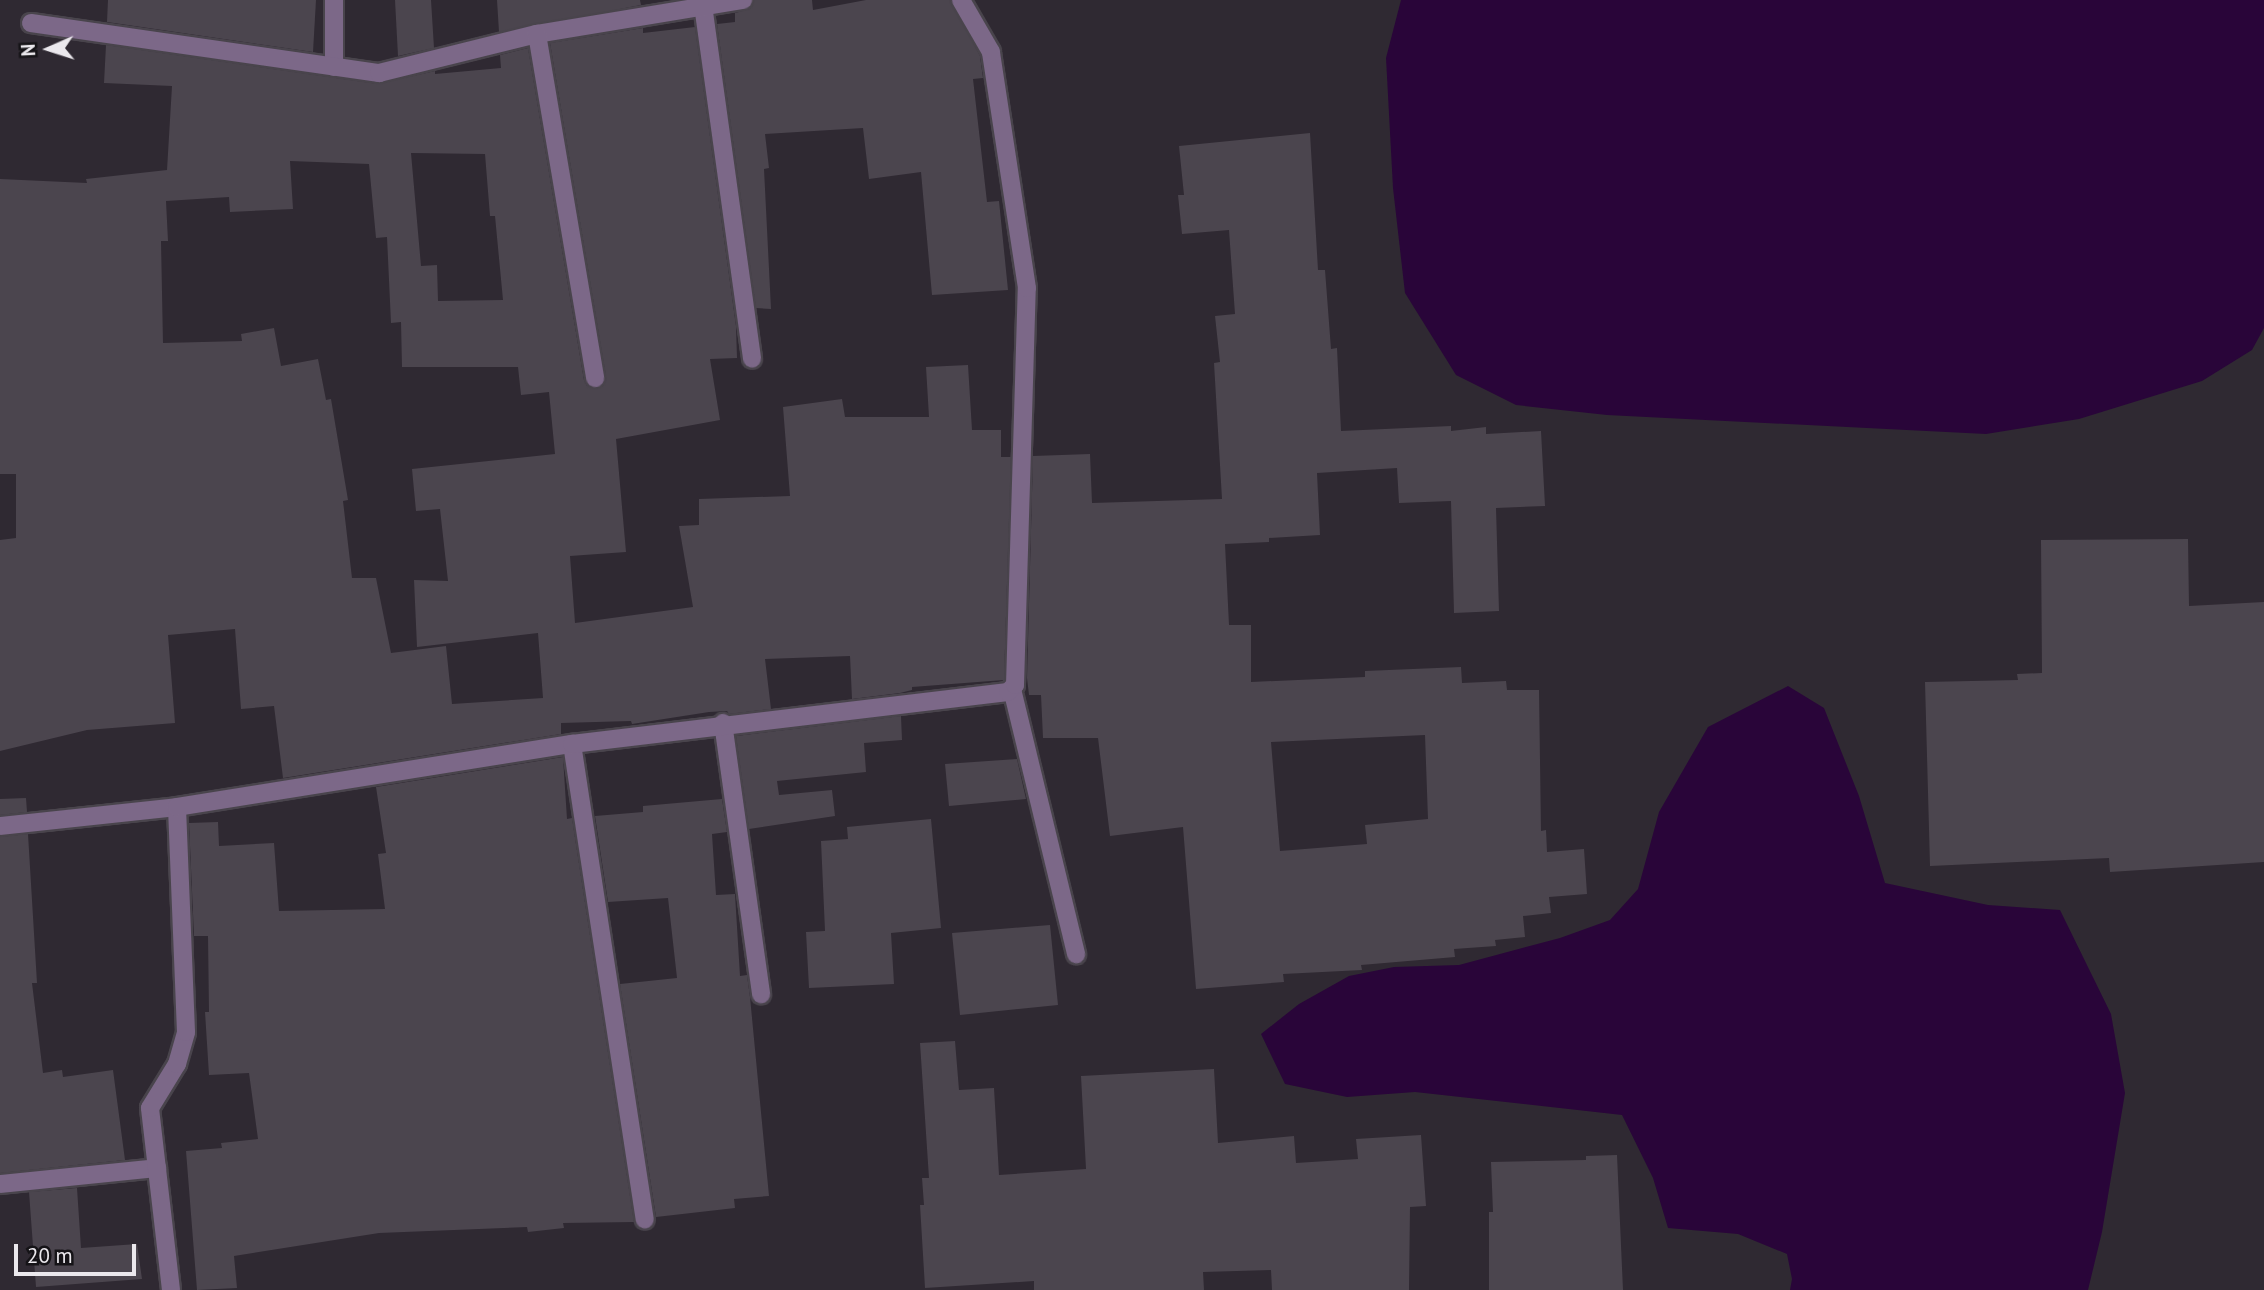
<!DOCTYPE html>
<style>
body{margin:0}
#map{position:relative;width:2264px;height:1290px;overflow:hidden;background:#2f2932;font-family:"PT Sans",sans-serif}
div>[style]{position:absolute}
.water>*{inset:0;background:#290539}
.building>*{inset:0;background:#4b454e}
.roads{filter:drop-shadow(2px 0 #49444c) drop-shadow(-2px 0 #49444c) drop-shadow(0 2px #49444c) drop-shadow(0 -2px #49444c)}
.minor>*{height:18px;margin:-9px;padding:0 9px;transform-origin:9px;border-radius:9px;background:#7c6888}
span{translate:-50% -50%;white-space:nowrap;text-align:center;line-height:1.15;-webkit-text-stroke:6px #151317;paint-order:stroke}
.north{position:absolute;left:14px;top:14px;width:70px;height:70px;-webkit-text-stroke:5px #151317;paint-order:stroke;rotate:267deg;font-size:19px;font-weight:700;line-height:28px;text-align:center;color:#ebe8ed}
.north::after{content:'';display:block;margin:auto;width:24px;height:32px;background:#ebe8ed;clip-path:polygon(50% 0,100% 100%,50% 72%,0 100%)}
.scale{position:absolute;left:14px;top:1244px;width:122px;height:32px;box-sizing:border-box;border:4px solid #ebe8ed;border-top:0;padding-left:9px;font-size:21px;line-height:24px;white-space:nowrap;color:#ebe8ed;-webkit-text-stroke:5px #151317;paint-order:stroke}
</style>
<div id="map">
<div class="water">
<i style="clip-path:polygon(1401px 0,2264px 0,2264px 328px,2252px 350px,2202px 381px,2079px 419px,1986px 434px,1607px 415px,1516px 405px,1456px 375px,1405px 293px,1393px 188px,1386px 58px)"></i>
<i style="clip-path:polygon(1788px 686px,1824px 708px,1859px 796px,1885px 883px,1988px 905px,2060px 910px,2111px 1014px,2125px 1093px,2102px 1232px,2088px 1290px,1790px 1290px,1792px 1279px,1787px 1254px,1738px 1234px,1668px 1228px,1653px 1178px,1622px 1115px,1415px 1092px,1347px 1097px,1285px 1084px,1261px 1034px,1299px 1004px,1349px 976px,1394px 967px,1459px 965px,1560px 938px,1610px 920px,1638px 889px,1659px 812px,1708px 727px)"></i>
</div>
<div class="building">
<i style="clip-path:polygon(108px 0,316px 0,313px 52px,107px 22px)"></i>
<i style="clip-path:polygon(395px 0,431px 0,434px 48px,398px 56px)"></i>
<i style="clip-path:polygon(497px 0,640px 0,641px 5px,499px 32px)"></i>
<i style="clip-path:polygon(754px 0,812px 0,813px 10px,866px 0,950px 0,980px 56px,983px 78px,973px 79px,987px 202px,999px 201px,1008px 290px,932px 295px,921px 172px,869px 179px,863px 128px,765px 134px,769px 168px,764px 169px,771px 309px,756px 308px,717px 24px,735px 22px,735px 13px,750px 9px)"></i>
<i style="clip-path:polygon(evenodd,695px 27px,736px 326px,737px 358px,710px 359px,720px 420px,616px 439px,626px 552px,570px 556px,575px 623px,693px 607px,679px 526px,699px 525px,699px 499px,790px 496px,783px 407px,842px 399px,845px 417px,929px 417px,926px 367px,968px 365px,972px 430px,1001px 430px,1001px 457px,1011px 457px,1004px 680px,912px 687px,912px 690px,900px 693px,852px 699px,850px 656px,765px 659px,771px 709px,729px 714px,727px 711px,709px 712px,632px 724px,631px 721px,561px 723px,561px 734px,283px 778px,274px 706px,241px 709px,235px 629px,168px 635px,175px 723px,87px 730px,0 751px,0 540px,16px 538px,16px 474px,0 474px,0 179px,87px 183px,86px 179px,167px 170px,172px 86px,104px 83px,106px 45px,378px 84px,435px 71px,435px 74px,501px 68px,500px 55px,528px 48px,584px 380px,587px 386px,596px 389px,603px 386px,606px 376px,550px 43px,643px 28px,643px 33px,695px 27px,411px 153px,485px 154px,490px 216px,495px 216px,503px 300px,438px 301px,437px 265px,421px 266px,411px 153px,695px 27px,290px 161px,369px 164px,376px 238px,387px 237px,391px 323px,401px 322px,402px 367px,518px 367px,521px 395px,549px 392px,555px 454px,412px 469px,416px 511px,440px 509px,448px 581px,414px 580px,417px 647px,538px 633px,543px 698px,452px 704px,446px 646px,391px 653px,376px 578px,352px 578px,343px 501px,348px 500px,331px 399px,326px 400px,318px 359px,281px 366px,274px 328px,241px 334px,242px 341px,163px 343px,161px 241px,168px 241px,166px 201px,229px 197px,230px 212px,293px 209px,290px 161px)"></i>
<i style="clip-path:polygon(evenodd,1310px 133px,1318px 270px,1325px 270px,1331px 349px,1337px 348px,1341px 431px,1451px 426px,1451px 431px,1486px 427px,1486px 434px,1541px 431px,1545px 506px,1496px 508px,1499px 611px,1454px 613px,1451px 501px,1399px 503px,1397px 468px,1317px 473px,1320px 535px,1269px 538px,1269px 542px,1225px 544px,1229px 625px,1251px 625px,1251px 682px,1365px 677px,1365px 671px,1461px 667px,1462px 683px,1506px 681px,1507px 690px,1539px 690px,1541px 831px,1546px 830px,1547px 852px,1584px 849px,1587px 894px,1549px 897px,1551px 913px,1523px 916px,1525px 937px,1495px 940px,1496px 946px,1454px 949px,1455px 957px,1361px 965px,1362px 970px,1283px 974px,1284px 982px,1196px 989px,1183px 827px,1110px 836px,1098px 738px,1043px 738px,1041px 695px,1029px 695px,1027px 678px,1033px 456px,1090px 454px,1092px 503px,1222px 499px,1214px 363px,1220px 362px,1215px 316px,1235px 314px,1229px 230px,1182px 234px,1178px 195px,1184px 195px,1179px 146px,1310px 133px,1425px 735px,1428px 819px,1365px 825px,1367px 844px,1280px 851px,1271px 742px,1425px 735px)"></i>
<i style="clip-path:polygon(2188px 539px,2189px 606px,2264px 602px,2264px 862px,2110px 872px,2109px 858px,1930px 866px,1925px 682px,2018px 680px,2017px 674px,2042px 673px,2041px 540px)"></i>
<i style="clip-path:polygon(901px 716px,902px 740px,864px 743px,866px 772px,777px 781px,779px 795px,832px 790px,835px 816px,749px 829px,736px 736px)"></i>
<i style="clip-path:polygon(563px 757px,567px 819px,572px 818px,634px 1222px,563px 1223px,564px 1228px,528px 1232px,527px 1227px,379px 1233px,234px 1256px,237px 1288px,197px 1290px,186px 1151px,222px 1148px,221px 1143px,258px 1139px,249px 1073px,209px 1075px,205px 1012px,209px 1012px,208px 936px,194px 936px,189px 823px,218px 822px,219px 846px,274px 843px,279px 911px,385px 909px,378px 854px,386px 853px,376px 787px)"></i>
<i style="clip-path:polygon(1017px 759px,1026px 799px,949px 806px,945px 764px)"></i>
<i style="clip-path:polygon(26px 798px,27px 812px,0 815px,0 799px)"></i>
<i style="clip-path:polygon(722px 799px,727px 832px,712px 834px,716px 895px,735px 894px,740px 976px,747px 975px,750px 997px,769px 1196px,734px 1199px,735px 1208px,656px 1217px,620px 984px,677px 978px,668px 898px,608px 902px,595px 816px,643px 812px,643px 806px)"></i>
<i style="clip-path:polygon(931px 819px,941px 928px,891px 933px,894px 984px,809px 988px,806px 932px,825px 931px,821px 841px,848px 839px,847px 827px)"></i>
<i style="clip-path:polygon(28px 834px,37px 983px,32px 983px,43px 1073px,62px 1070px,63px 1077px,113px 1070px,125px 1160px,0 1173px,0 837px)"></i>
<i style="clip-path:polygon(1050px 925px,1058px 1005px,960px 1015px,952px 933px)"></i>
<i style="clip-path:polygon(955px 1041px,959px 1090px,994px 1088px,999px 1175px,1086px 1169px,1081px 1076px,1214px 1069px,1218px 1143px,1294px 1136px,1296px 1163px,1358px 1159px,1356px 1139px,1421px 1135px,1426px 1206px,1410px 1207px,1409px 1290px,1272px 1290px,1271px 1270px,1203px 1272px,1204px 1290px,1034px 1290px,1034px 1281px,925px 1288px,920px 1205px,924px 1205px,922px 1178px,929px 1178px,920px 1043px)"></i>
<i style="clip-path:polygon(1617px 1155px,1623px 1290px,1489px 1290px,1489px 1212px,1493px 1212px,1491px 1162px,1586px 1160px,1586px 1156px)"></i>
<i style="clip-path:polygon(77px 1188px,81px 1248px,137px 1244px,142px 1279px,36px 1287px,29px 1192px)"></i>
</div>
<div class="roads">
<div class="minor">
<i style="left:334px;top:0;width:67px;rotate:90deg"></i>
<i style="left:703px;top:5px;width:357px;rotate:82.1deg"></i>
<i style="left:31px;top:23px;width:352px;rotate:8.2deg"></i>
<i style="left:379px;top:73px;width:163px;rotate:-13.9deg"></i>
<i style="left:537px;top:34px;width:209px;rotate:-9.4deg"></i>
<i style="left:537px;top:34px;width:349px;rotate:80.4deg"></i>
<i style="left:1012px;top:689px;width:273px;rotate:76.4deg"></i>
<i style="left:723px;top:723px;width:274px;rotate:82deg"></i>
<i style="left:572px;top:744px;width:481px;rotate:81.3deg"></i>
<i style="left:0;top:826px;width:178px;rotate:-6.1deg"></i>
<i style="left:0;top:1184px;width:158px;rotate:-5.8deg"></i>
<i style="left:171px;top:1290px;width:183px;rotate:-96.6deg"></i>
<i style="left:150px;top:1108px;width:52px;rotate:-58.5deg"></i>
<i style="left:177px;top:1064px;width:33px;rotate:-74deg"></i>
<i style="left:186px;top:1032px;width:225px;rotate:-92.3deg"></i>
<i style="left:177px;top:807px;width:400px;rotate:-9.1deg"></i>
<i style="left:572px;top:744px;width:439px;rotate:-6.8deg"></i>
<i style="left:1008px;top:692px;width:10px;rotate:-45deg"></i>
<i style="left:1015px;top:685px;width:397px;rotate:-88.3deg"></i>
<i style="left:1027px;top:288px;width:239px;rotate:-98.7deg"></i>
<i style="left:991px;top:52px;width:60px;rotate:-120deg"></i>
</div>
</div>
<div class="north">N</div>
<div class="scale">20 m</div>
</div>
